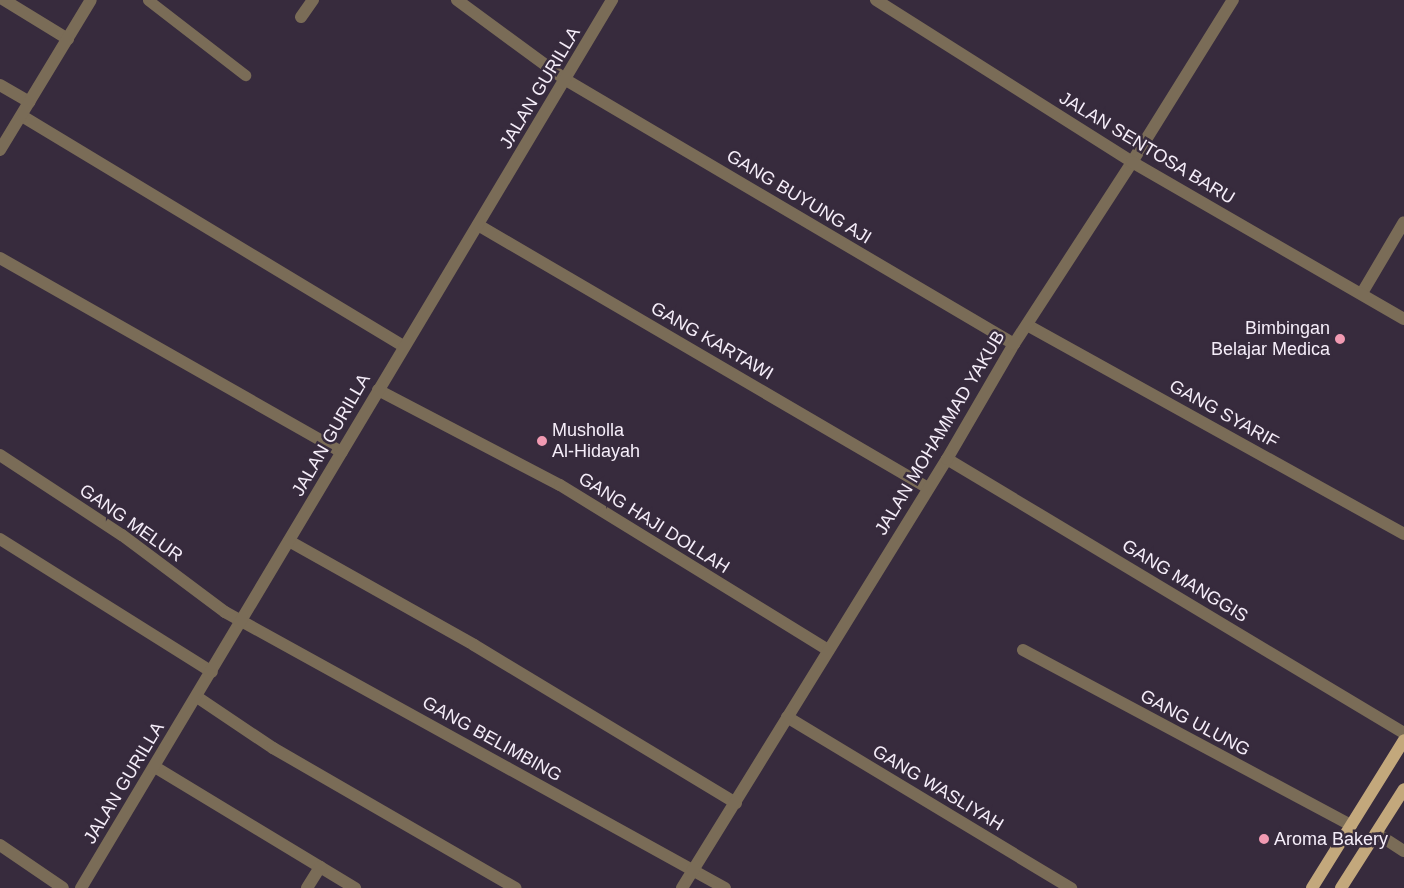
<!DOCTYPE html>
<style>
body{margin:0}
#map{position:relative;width:1404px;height:888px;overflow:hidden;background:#372b3d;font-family:Arial,sans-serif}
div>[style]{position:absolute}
.service>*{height:11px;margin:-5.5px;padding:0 5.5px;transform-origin:5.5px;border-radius:5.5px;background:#7a6c57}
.minor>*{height:12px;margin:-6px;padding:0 6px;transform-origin:6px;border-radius:6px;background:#7a6c57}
.tertiary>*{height:12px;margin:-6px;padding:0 6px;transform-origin:6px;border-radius:6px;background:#7a6c57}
.primary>*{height:12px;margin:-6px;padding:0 6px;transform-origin:6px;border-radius:6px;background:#c3a87c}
.dots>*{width:14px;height:14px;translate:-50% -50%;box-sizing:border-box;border:2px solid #372b3d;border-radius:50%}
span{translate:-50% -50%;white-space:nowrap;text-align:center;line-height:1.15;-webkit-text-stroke:5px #372b3d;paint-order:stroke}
.street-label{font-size:18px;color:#f5edf9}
.poi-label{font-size:18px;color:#f5edf9}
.right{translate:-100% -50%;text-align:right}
.left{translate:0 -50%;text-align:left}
</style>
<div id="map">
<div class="service">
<i style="left:148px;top:0;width:123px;rotate:37.7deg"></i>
</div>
<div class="minor">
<i style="left:4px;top:0;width:75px;rotate:31.4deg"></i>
<i style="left:457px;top:0;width:135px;rotate:36.3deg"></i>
<i style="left:566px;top:80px;width:520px;rotate:30.51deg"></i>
<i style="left:301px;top:17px;width:21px;rotate:-55deg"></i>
<i style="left:0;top:85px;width:34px;rotate:30deg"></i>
<i style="left:22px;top:116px;width:446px;rotate:31.1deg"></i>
<i style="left:0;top:150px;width:175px;rotate:-58.8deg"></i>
<i style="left:478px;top:225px;width:521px;rotate:30.3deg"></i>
<i style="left:0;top:258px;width:393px;rotate:29.6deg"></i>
<i style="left:1362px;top:293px;width:82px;rotate:-59.4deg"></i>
<i style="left:1027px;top:325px;width:431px;rotate:29deg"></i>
<i style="left:378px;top:390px;width:205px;rotate:27.6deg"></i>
<i style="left:560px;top:485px;width:315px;rotate:31.6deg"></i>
<i style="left:0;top:455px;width:146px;rotate:33.3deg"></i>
<i style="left:122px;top:535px;width:129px;rotate:36.8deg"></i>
<i style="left:225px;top:612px;width:571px;rotate:28.9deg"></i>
<i style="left:947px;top:459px;width:533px;rotate:30.95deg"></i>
<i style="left:0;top:539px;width:250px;rotate:32.1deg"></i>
<i style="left:289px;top:541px;width:212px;rotate:29.3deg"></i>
<i style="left:474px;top:645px;width:306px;rotate:31.1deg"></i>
<i style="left:1023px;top:650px;width:372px;rotate:28.1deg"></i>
<i style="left:197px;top:697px;width:92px;rotate:33.9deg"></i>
<i style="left:273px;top:748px;width:280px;rotate:30deg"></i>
<i style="left:787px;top:717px;width:332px;rotate:31.1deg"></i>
<i style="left:155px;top:767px;width:234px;rotate:31.2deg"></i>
<i style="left:1376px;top:833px;width:33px;rotate:33deg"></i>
<i style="left:0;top:845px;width:76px;rotate:34.3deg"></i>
<i style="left:307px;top:888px;width:25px;rotate:-58deg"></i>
<i style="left:682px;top:888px;width:504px;rotate:-58.3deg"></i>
<i style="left:947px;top:459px;width:133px;rotate:-59.8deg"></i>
<i style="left:1014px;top:344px;width:217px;rotate:-57deg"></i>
<i style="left:1132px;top:162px;width:191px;rotate:-58.1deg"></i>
</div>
<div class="tertiary">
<i style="left:876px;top:0;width:303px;rotate:32.3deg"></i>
<i style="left:1132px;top:162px;width:314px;rotate:30deg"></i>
<i style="left:81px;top:888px;width:1035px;rotate:-59.12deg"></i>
</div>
<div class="primary">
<i style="left:1312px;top:888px;width:174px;rotate:-58.1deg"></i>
<i style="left:1341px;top:888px;width:117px;rotate:-57.5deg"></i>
</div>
<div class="dots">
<i style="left:1340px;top:339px;background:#f19ab2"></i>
<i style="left:542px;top:441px;background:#f19ab2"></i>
<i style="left:1264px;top:839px;background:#f19ab2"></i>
</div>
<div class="street-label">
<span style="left:540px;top:88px;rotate:-59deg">JALAN GURILLA</span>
<span style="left:1147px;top:148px;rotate:31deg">JALAN SENTOSA BARU</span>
<span style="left:799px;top:197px;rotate:31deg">GANG BUYUNG AJI</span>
<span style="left:712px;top:341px;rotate:30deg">GANG KARTAWI</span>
<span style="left:1224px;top:414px;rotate:29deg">GANG SYARIF</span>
<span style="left:940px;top:433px;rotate:-59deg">JALAN MOHAMMAD YAKUB</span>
<span style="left:331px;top:435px;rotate:-60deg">JALAN GURILLA</span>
<span style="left:131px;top:523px;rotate:35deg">GANG MELUR</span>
<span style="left:654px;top:523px;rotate:32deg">GANG HAJI DOLLAH</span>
<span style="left:1185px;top:581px;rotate:31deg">GANG MANGGIS</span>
<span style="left:1195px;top:723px;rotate:28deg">GANG ULUNG</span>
<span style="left:492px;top:739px;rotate:29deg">GANG BELIMBING</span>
<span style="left:124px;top:783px;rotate:-59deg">JALAN GURILLA</span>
<span style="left:938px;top:788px;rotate:31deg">GANG WASLIYAH</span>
</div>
<div class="poi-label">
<span class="right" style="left:1330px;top:339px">Bimbingan<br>Belajar Medica</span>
<span class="left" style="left:552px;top:441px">Musholla<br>Al-Hidayah</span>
<span class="left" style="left:1274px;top:839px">Aroma Bakery</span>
</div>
</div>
